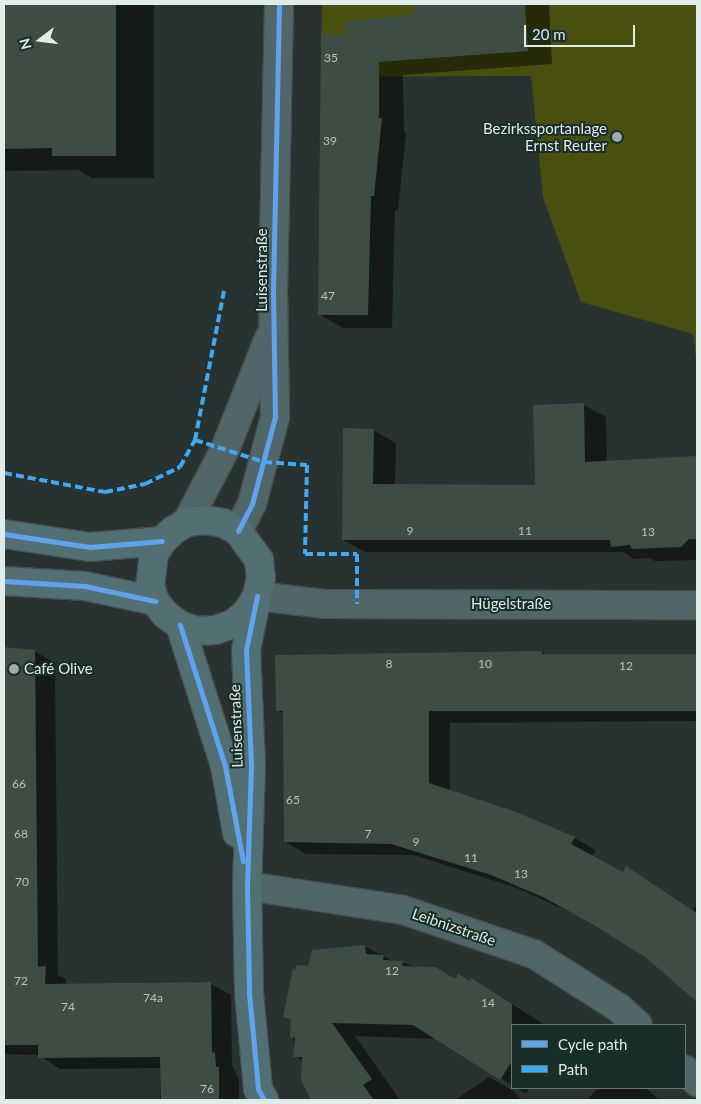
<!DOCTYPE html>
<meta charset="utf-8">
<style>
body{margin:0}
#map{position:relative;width:701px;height:1104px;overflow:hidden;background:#283230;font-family:Lato,sans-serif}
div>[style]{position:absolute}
.green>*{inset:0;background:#494f0f}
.shadow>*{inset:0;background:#0007}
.building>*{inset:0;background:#3e4d43}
.roads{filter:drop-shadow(1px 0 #464f4d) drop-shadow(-1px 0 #464f4d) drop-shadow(0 1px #464f4d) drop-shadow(0 -1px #464f4d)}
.street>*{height:28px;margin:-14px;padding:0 14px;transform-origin:14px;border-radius:14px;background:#506669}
.secondary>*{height:28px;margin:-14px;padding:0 14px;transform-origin:14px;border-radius:14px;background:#527074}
.quiet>*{height:4px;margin-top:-2px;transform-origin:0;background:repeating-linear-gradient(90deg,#3fa9f5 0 8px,transparent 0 12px)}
.cycleway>*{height:5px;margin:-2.5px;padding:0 2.5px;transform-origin:2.5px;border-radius:2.5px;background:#60a3ed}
.dots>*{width:14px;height:14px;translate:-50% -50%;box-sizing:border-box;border:2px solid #192d29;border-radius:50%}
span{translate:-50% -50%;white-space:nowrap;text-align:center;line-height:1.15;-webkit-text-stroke:4px #192d29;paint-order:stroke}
.number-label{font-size:12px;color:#b7c4bf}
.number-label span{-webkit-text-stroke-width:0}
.poi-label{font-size:15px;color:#dfece8}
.right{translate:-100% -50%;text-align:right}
.left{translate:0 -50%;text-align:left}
.street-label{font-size:15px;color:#dfece8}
.frame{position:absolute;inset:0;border:5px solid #dfece8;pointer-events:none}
.legend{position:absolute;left:511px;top:1024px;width:175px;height:65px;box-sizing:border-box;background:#192d29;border:1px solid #687975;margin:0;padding:6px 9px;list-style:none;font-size:15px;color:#dfece8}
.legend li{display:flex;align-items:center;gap:10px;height:25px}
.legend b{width:25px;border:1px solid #687975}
.north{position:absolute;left:15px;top:15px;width:50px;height:50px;-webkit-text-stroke:4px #192d29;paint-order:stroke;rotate:255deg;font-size:14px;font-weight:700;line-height:20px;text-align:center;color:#dfece8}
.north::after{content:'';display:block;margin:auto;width:18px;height:22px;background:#dfece8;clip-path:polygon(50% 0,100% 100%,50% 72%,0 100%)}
.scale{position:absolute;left:524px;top:25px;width:111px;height:22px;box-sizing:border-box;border:2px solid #dfece8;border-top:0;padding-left:6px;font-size:15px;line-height:18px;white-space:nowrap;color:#dfece8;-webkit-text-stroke:4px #192d29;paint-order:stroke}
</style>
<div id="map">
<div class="green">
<i style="clip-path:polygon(322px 4px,697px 4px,697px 368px,693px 334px,581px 302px,543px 197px,531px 76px,321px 77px)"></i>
</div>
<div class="shadow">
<i style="clip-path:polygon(4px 4px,154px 4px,154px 178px,92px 178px,78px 170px,4px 171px)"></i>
<i style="clip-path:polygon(415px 4px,549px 4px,552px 64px,403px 75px,404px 132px,406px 134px,398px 210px,395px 210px,392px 328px,343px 328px,319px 314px,346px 36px,416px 15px)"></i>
<i style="clip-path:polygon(584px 405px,606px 417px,607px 462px,697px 457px,697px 560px,655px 561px,649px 558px,634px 559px,623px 552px,365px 552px,343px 540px,373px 430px,396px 443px,395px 485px,536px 486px)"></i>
<i style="clip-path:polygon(4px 649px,34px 651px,55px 663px,58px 975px,66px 979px,66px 985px,210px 983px,231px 995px,232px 1064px,239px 1080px,239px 1100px,160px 1100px,161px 1068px,60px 1069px,39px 1055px,4px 1054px)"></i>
<i style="clip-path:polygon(542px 652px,547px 655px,697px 656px,697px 721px,450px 723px,450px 791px,575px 838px,596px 850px,592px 857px,623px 874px,647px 880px,693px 910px,697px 904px,697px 1001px,645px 956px,577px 915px,514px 887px,414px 855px,306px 854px,285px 842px,284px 714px,277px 710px)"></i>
<i style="clip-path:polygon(364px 946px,393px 961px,402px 962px,496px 994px,545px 1025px,512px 1025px,512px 1085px,437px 1039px,355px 1036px,400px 1100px,313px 1100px,302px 1079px,303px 1061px,295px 1056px,292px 1020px,285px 1016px,296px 971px)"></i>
<i style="clip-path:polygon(489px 1077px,513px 1091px,522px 1100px,455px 1100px)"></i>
<i style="clip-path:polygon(516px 1088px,529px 1088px,526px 1093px)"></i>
<i style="clip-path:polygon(598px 1088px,646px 1088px,659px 1100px,587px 1100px)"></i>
</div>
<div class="building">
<i style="clip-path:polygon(4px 4px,116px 4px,116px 156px,52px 156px,52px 148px,4px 149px)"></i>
<i style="clip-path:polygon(414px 4px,525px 4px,528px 51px,379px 62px,379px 118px,382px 118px,374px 196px,371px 196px,368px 315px,318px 315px,321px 34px,345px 35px,345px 22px,415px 14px)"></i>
<i style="clip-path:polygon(584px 403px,585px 462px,697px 456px,697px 539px,689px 539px,681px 547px,632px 549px,630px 545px,611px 547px,610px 540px,342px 540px,343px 428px,374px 429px,373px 484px,535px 485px,533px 405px)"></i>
<i style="clip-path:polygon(4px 647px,35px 650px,38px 967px,46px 966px,45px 984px,211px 982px,212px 1052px,215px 1053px,216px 1067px,219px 1067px,219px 1100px,161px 1100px,160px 1057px,38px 1058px,38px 1045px,4px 1045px)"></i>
<i style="clip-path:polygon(542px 651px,542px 654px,697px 654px,697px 711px,429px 711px,429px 783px,516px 812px,575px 837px,571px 844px,623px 872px,626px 866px,697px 913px,697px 1002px,645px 957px,592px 924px,543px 897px,491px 875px,391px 844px,284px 842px,283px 711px,276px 711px,275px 655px)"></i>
<i style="clip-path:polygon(365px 945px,366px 954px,384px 955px,383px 960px,403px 961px,402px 966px,435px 967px,455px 979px,458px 974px,470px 981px,471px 978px,512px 1004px,512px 1061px,500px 1080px,413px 1025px,332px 1023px,372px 1079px,363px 1085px,374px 1100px,311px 1100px,301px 1080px,302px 1057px,293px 1057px,295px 1038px,290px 1037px,291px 1019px,283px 1017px,293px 968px,295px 970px,297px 965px,308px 966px,312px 950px)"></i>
</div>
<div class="roads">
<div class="street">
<i style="left:187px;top:522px;width:85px;rotate:-62.5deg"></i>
<i style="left:226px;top:447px;width:117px;rotate:-68.5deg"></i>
<i style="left:238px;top:531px;width:30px;rotate:-63deg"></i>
<i style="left:252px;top:504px;width:90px;rotate:-75.2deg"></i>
<i style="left:275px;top:417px;width:125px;rotate:-90.9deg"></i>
<i style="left:273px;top:292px;width:288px;rotate:-88.8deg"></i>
<i style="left:257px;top:596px;width:67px;rotate:6.8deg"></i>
<i style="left:324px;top:604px;width:373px;rotate:0.2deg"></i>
<i style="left:247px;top:886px;width:158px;rotate:8.7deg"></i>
<i style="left:403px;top:910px;width:138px;rotate:18.6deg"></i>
<i style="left:534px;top:954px;width:101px;rotate:32.4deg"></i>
<i style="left:619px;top:1008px;width:25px;rotate:42deg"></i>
<i style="left:685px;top:1070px;width:17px;rotate:45deg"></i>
</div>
<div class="secondary">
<i style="left:4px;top:534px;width:87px;rotate:8.6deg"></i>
<i style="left:90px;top:547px;width:72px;rotate:-4.8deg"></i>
<i style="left:4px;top:581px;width:81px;rotate:3.5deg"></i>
<i style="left:85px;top:586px;width:72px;rotate:12.1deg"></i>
<i style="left:257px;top:596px;width:19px;rotate:122deg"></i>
<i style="left:247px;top:612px;width:18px;rotate:139deg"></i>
<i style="left:233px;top:624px;width:18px;rotate:161deg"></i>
<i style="left:216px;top:630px;width:19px;rotate:177deg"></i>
<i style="left:197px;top:631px;width:18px;rotate:-161deg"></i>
<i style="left:180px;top:625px;width:19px;rotate:-144deg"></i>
<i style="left:165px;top:614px;width:16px;rotate:-128deg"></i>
<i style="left:155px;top:601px;width:16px;rotate:-108deg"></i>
<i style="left:150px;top:586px;width:32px;rotate:-83deg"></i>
<i style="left:154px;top:554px;width:15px;rotate:-58deg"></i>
<i style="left:162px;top:541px;width:16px;rotate:-43deg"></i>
<i style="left:174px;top:530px;width:15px;rotate:-32deg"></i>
<i style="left:187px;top:522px;width:18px;rotate:-6deg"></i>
<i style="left:205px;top:520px;width:18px;rotate:9deg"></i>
<i style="left:223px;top:523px;width:17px;rotate:28deg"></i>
<i style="left:238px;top:531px;width:36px;rotate:54deg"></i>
<i style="left:259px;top:560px;width:18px;rotate:84deg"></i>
<i style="left:261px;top:578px;width:18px;rotate:103deg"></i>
<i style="left:257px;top:596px;width:55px;rotate:101.5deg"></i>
<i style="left:246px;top:650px;width:116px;rotate:87.5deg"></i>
<i style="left:251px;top:766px;width:120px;rotate:91.9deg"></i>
<i style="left:247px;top:886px;width:107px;rotate:88.9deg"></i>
<i style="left:249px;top:993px;width:96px;rotate:84.6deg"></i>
<i style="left:258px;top:1089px;width:13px;rotate:61deg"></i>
<i style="left:180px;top:625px;width:148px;rotate:72.3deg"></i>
<i style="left:225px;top:766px;width:68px;rotate:79.8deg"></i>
</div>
</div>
<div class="quiet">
<i style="left:195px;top:440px;width:152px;rotate:-79deg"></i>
<i style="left:4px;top:473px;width:103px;rotate:10.7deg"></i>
<i style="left:105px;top:492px;width:41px;rotate:-11.3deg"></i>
<i style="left:145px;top:484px;width:39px;rotate:-26deg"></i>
<i style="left:180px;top:467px;width:31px;rotate:-61deg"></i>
<i style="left:195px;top:440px;width:72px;rotate:17.7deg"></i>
<i style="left:264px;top:462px;width:43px;rotate:4deg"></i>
<i style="left:307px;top:465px;width:89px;rotate:91.3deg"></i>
<i style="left:305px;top:554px;width:52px"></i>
<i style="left:357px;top:554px;width:50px;rotate:90deg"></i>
</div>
<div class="cycleway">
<i style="left:238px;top:531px;width:30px;rotate:-63deg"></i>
<i style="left:252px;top:504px;width:90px;rotate:-75.2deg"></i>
<i style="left:275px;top:417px;width:125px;rotate:-90.9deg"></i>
<i style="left:273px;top:292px;width:288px;rotate:-88.8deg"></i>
<i style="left:4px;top:534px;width:87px;rotate:8.6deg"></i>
<i style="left:90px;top:547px;width:72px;rotate:-4.8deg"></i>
<i style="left:4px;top:581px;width:81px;rotate:3.5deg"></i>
<i style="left:85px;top:586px;width:72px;rotate:12.1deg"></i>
<i style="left:257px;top:596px;width:55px;rotate:101.5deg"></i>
<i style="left:246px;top:650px;width:116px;rotate:87.5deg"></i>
<i style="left:251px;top:766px;width:120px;rotate:91.9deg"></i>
<i style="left:247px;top:886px;width:107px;rotate:88.9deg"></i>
<i style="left:249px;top:993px;width:96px;rotate:84.6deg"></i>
<i style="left:258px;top:1089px;width:13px;rotate:61deg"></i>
<i style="left:180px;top:625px;width:148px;rotate:72.3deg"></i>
<i style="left:225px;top:766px;width:97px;rotate:79.3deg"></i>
</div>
<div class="dots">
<i style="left:617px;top:137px;background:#9faba8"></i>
<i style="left:14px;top:669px;background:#9faba8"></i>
</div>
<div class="number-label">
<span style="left:331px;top:58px">35</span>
<span style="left:330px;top:141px">39</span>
<span style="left:328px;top:296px">47</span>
<span style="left:410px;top:531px">9</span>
<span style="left:525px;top:531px">11</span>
<span style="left:648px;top:532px">13</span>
<span style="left:389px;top:664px">8</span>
<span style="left:485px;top:664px">10</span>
<span style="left:626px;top:666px">12</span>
<span style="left:19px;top:784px">66</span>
<span style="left:293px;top:800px">65</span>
<span style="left:21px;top:834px">68</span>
<span style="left:368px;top:834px">7</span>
<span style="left:416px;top:842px">9</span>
<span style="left:471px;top:858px">11</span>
<span style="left:521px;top:874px">13</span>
<span style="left:22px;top:882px">70</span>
<span style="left:392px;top:971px">12</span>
<span style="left:21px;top:981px">72</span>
<span style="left:153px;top:998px">74a</span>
<span style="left:488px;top:1003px">14</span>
<span style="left:68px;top:1007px">74</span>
<span style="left:207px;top:1089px">76</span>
</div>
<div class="poi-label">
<span class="right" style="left:607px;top:137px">Bezirkssportanlage<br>Ernst Reuter</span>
<span class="left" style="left:24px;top:669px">Café Olive</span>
</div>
<div class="street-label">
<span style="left:262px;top:270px;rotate:-90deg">Luisenstraße</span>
<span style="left:511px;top:604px">Hügelstraße</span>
<span style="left:236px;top:726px;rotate:-92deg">Luisenstraße</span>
<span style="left:454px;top:927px;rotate:19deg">Leibnizstraße</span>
</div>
<div class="frame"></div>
<ul class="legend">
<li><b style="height:6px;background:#60a3ed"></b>Cycle path</li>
<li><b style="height:6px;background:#3fa9f5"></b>Path</li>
</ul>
<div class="north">N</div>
<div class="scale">20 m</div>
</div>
